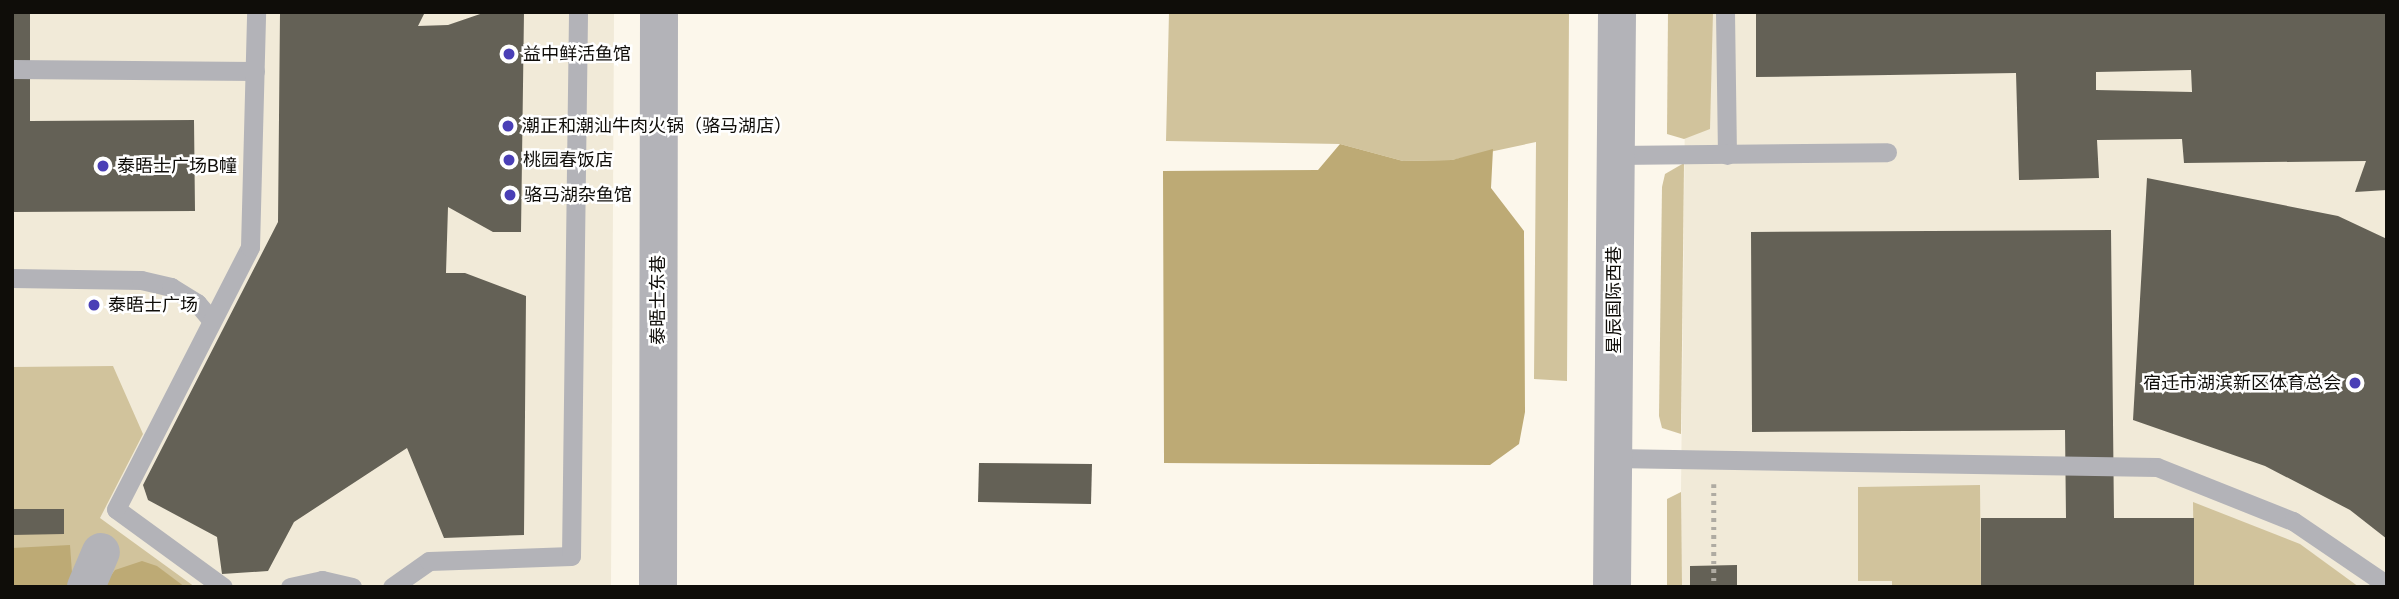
<!DOCTYPE html>
<meta charset="utf-8">
<style>
body{margin:0}
#map{position:relative;width:2399px;height:599px;overflow:hidden;background:#fcf7eb;font-family:Helvetica,"Noto Sans SC",sans-serif}
div>[style]{position:absolute}
.built>*{inset:0;background:#f1ead8}
.green>*{inset:0;background:#d1c39c}
.water>*{inset:0;background:#bdaa75}
.building>*{inset:0;background:#646156}
.path>*{height:4.5px;margin-top:-2.25px;transform-origin:0;background:repeating-linear-gradient(90deg,#afaba2 0 3.5px,transparent 0 8.5px)}
.lane>*{height:19px;margin:-9.5px;padding:0 9.5px;transform-origin:9.5px;border-radius:9.5px;background:#b3b3b8}
.street>*{height:38px;margin:-19px;padding:0 19px;transform-origin:19px;border-radius:19px;background:#b3b3b8}
.dots>*{width:19px;height:19px;translate:-50% -50%;box-sizing:border-box;border:4px solid #fff;border-radius:50%}
span{translate:-50% -50%;white-space:nowrap;text-align:center;line-height:1.15;-webkit-text-stroke:5px #fff;paint-order:stroke}
.poi-label{font-size:18px;color:#0f0d09}
.left{translate:0 -50%;text-align:left}
.right{translate:-100% -50%;text-align:right}
.street-label{font-size:18px;color:#0f0d09}
.frame{position:absolute;inset:0;border:14px solid #0f0d09;pointer-events:none}
</style>
<div id="map">
<div class="built">
<i style="clip-path:polygon(12px 12px,614px 12px,611px 587px,12px 587px)"></i>
<i style="clip-path:polygon(1686px 12px,2387px 12px,2387px 587px,1680px 587px)"></i>
</div>
<div class="green">
<i style="clip-path:polygon(1169px 12px,1569px 12px,1567px 381px,1534px 379px,1536px 142px,1452px 160px,1403px 161px,1340px 144px,1166px 141px)"></i>
<i style="clip-path:polygon(1668px 12px,1713px 12px,1710px 129px,1684px 139px,1667px 134px)"></i>
<i style="clip-path:polygon(1684px 163px,1681px 434px,1662px 428px,1659px 416px,1662px 187px,1665px 174px)"></i>
<i style="clip-path:polygon(113px 366px,143px 434px,100px 518px,195px 587px,12px 587px,12px 367px)"></i>
<i style="clip-path:polygon(1980px 485px,1981px 587px,1892px 587px,1892px 581px,1858px 581px,1858px 487px)"></i>
<i style="clip-path:polygon(1681px 492px,1682px 587px,1667px 587px,1667px 499px)"></i>
<i style="clip-path:polygon(2193px 502px,2300px 544px,2359px 587px,2194px 587px)"></i>
</div>
<div class="water">
<i style="clip-path:polygon(1340px 144px,1403px 161px,1452px 160px,1493px 149px,1491px 188px,1524px 231px,1525px 412px,1519px 444px,1490px 465px,1164px 463px,1163px 171px,1318px 170px)"></i>
<i style="clip-path:polygon(70px 545px,73px 587px,12px 587px,12px 548px)"></i>
<i style="clip-path:polygon(142px 561px,157px 566px,185px 587px,103px 587px,115px 570px)"></i>
</div>
<div class="building">
<i style="clip-path:polygon(12px 12px,30px 12px,30px 121px,194px 120px,195px 211px,12px 212px)"></i>
<i style="clip-path:polygon(280px 12px,425px 12px,418px 26px,448px 25px,486px 12px,524px 12px,521px 232px,493px 232px,448px 207px,446px 273px,465px 273px,526px 296px,524px 535px,444px 538px,407px 448px,294px 522px,268px 571px,222px 574px,217px 537px,148px 500px,143px 485px,278px 222px)"></i>
<i style="clip-path:polygon(evenodd,1756px 12px,2387px 12px,2387px 190px,2355px 192px,2366px 161px,2184px 163px,2182px 139px,2097px 140px,2099px 178px,2019px 180px,2016px 73px,1756px 77px,1756px 12px,2191px 70px,2192px 92px,2096px 90px,2096px 72px,2191px 70px)"></i>
<i style="clip-path:polygon(2147px 178px,2338px 216px,2387px 239px,2387px 539px,2350px 510px,2265px 466px,2133px 420px)"></i>
<i style="clip-path:polygon(2111px 230px,2114px 518px,2194px 518px,2194px 587px,1981px 587px,1981px 518px,2066px 518px,2065px 430px,1752px 432px,1751px 232px)"></i>
<i style="clip-path:polygon(979px 463px,1092px 464px,1091px 504px,978px 502px)"></i>
<i style="clip-path:polygon(12px 509px,64px 509px,64px 534px,12px 535px)"></i>
<i style="clip-path:polygon(1737px 565px,1737px 587px,1690px 587px,1690px 566px)"></i>
</div>
<div class="path">
<i style="left:1714px;top:484px;width:103px;rotate:90deg"></i>
</div>
<div class="lane">
<i style="left:1725px;top:12px;width:143px;rotate:89.2deg"></i>
<i style="left:12px;top:69px;width:243px;rotate:0.5deg"></i>
<i style="left:1616px;top:155px;width:271px;rotate:-0.6deg"></i>
<i style="left:12px;top:278px;width:129px;rotate:0.9deg"></i>
<i style="left:141px;top:280px;width:31px;rotate:13deg"></i>
<i style="left:171px;top:287px;width:31px;rotate:32deg"></i>
<i style="left:197px;top:303px;width:23px;rotate:50deg"></i>
<i style="left:1613px;top:458px;width:544px;rotate:0.95deg"></i>
<i style="left:2157px;top:467px;width:146px;rotate:21.7deg"></i>
<i style="left:2293px;top:521px;width:114px;rotate:34.2deg"></i>
<i style="left:223px;top:587px;width:132px;rotate:-143.9deg"></i>
<i style="left:116px;top:509px;width:294px;rotate:-62.9deg"></i>
<i style="left:250px;top:247px;width:235px;rotate:-88.5deg"></i>
<i style="left:290px;top:587px;width:33px;rotate:-12deg"></i>
<i style="left:322px;top:580px;width:31px;rotate:13deg"></i>
<i style="left:392px;top:587px;width:45px;rotate:-35.1deg"></i>
<i style="left:429px;top:561px;width:142px;rotate:-2deg"></i>
<i style="left:571px;top:556px;width:544px;rotate:-89.26deg"></i>
</div>
<div class="street">
<i style="left:86px;top:587px;width:38px;rotate:-67deg"></i>
<i style="left:658px;top:587px;width:575px;rotate:-89.9deg"></i>
<i style="left:1612px;top:587px;width:575px;rotate:-89.5deg"></i>
</div>
<div class="dots">
<i style="left:509px;top:54px;background:#4a3fb6"></i>
<i style="left:508px;top:126px;background:#4a3fb6"></i>
<i style="left:509px;top:160px;background:#4a3fb6"></i>
<i style="left:103px;top:166px;background:#4a3fb6"></i>
<i style="left:510px;top:195px;background:#4a3fb6"></i>
<i style="left:94px;top:305px;background:#4a3fb6"></i>
<i style="left:2355px;top:383px;background:#4a3fb6"></i>
</div>
<div class="poi-label">
<span class="left" style="left:523px;top:54px">益中鲜活鱼馆</span>
<span class="left" style="left:522px;top:126px">潮正和潮汕牛肉火锅（骆马湖店）</span>
<span class="left" style="left:523px;top:160px">桃园春饭店</span>
<span class="left" style="left:117px;top:166px">泰晤士广场B幢</span>
<span class="left" style="left:524px;top:195px">骆马湖杂鱼馆</span>
<span class="left" style="left:108px;top:305px">泰晤士广场</span>
<span class="right" style="left:2341px;top:383px">宿迁市湖滨新区体育总会</span>
</div>
<div class="street-label">
<span style="left:658px;top:300px;rotate:-90deg">泰晤士东巷</span>
<span style="left:1614px;top:300px;rotate:-90deg">星辰国际西巷</span>
</div>
<div class="frame"></div>
</div>
